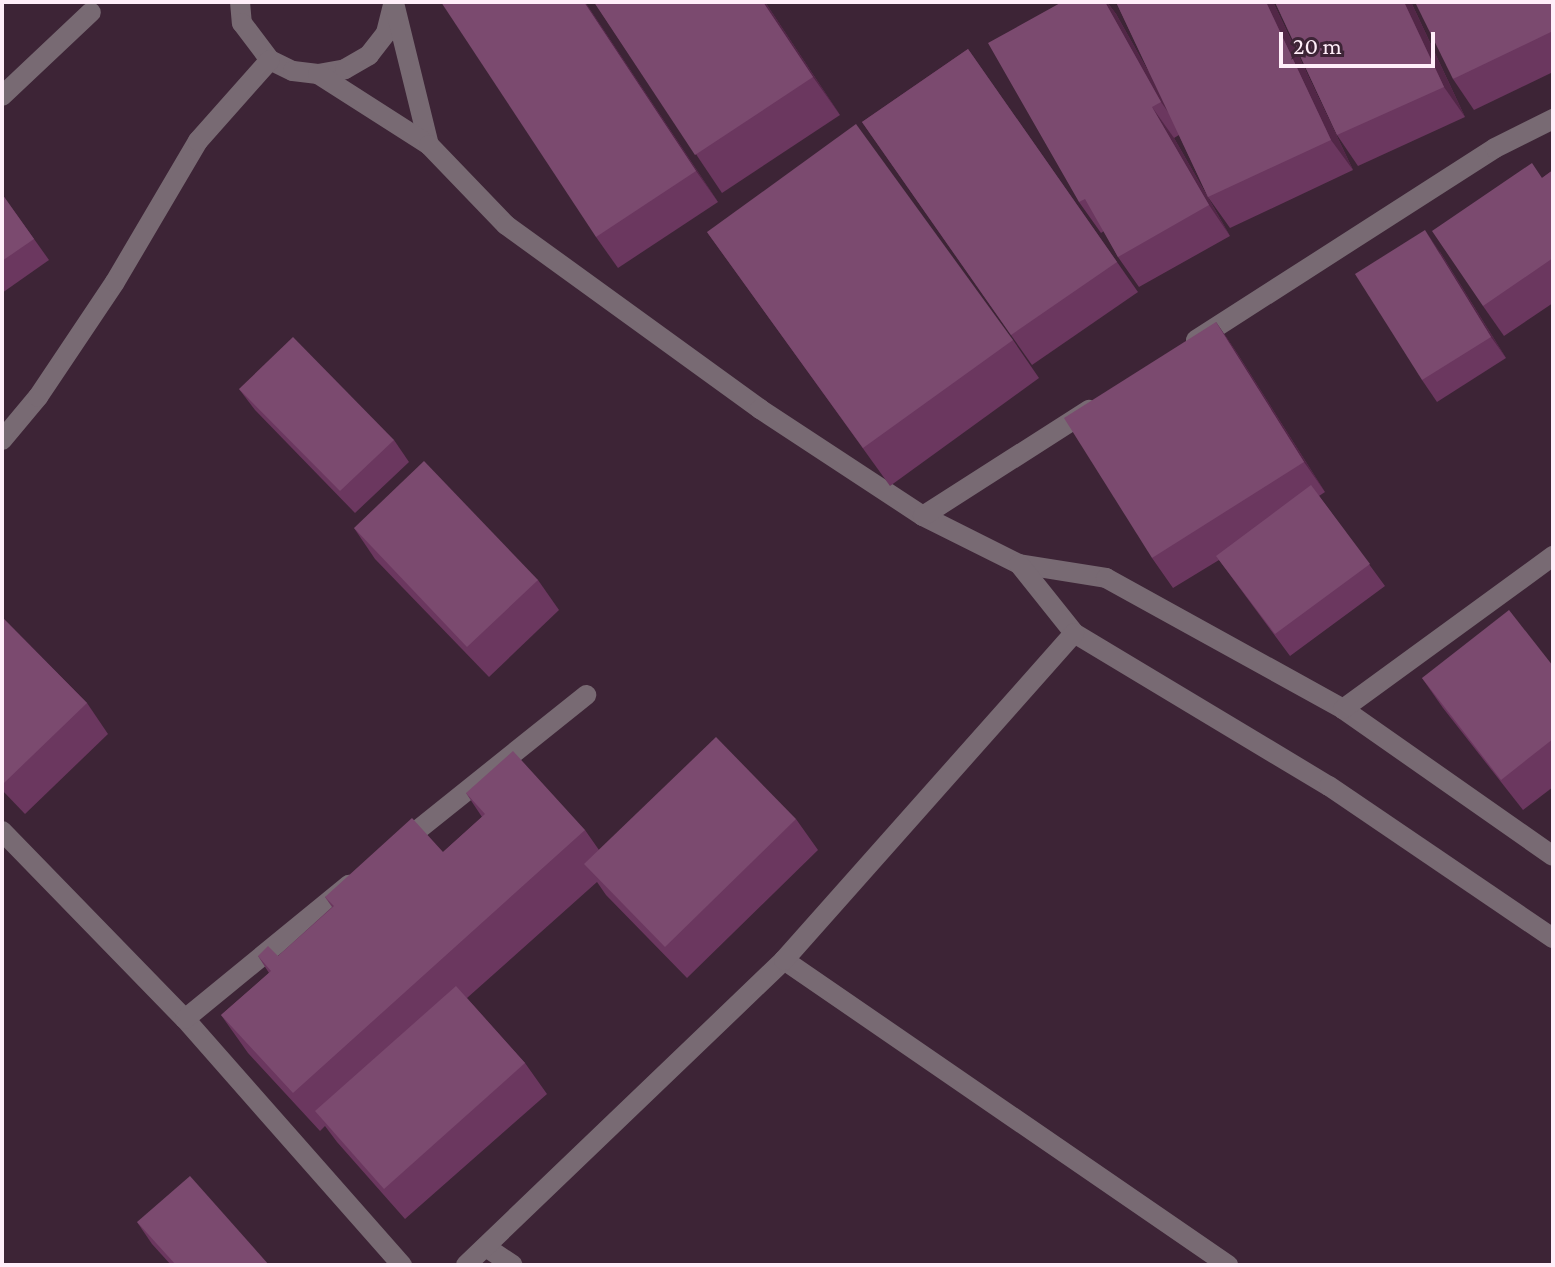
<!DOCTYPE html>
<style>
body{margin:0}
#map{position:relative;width:1555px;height:1267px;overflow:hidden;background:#3d2436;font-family:"Crimson Pro",serif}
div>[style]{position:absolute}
.minor>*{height:20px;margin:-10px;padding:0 10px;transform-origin:10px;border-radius:10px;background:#786a73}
.wall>*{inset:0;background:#6b375f}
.shaded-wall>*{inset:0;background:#522747}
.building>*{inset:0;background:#7b4a6f}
span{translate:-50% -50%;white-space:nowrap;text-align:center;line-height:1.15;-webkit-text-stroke:8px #3d2436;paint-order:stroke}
.frame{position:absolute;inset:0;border:4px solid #ffeef9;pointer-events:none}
.scale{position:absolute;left:1279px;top:32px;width:156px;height:36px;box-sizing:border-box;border:4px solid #ffeef9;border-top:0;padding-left:10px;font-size:24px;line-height:28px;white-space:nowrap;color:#ffeef9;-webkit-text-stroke:6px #3d2436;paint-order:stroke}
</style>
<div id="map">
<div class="minor">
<i style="left:240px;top:2px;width:21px;rotate:85deg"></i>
<i style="left:242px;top:23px;width:46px;rotate:52.9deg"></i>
<i style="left:270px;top:60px;width:25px;rotate:26deg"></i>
<i style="left:293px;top:71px;width:25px;rotate:7deg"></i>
<i style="left:318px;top:74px;width:27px;rotate:-10deg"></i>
<i style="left:345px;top:69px;width:28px;rotate:-30deg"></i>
<i style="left:369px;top:55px;width:28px;rotate:-52deg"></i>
<i style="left:386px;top:33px;width:32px;rotate:-76deg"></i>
<i style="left:395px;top:7px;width:142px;rotate:76.2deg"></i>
<i style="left:318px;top:74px;width:132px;rotate:32.6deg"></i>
<i style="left:429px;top:145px;width:111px;rotate:46.1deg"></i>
<i style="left:506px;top:225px;width:314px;rotate:35.9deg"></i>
<i style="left:760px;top:409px;width:195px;rotate:33.3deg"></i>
<i style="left:923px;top:516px;width:107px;rotate:26.6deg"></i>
<i style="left:1019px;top:564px;width:88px;rotate:9.1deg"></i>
<i style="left:1106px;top:578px;width:271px;rotate:28.9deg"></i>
<i style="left:1343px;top:709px;width:256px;rotate:35deg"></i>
<i style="left:2px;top:96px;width:122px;rotate:-43.3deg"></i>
<i style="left:1196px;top:340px;width:355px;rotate:-32.7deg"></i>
<i style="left:1495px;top:148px;width:65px;rotate:-26.6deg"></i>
<i style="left:2px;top:440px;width:56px;rotate:-50.1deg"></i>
<i style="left:38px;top:397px;width:138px;rotate:-56.2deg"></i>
<i style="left:115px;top:282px;width:164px;rotate:-59.5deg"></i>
<i style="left:198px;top:141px;width:108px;rotate:-48.4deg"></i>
<i style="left:923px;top:516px;width:197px;rotate:-32.6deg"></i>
<i style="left:1019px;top:564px;width:88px;rotate:51.4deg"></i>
<i style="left:1074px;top:633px;width:297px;rotate:31deg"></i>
<i style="left:1329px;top:786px;width:271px;rotate:34.2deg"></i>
<i style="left:1343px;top:709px;width:260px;rotate:-36.1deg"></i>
<i style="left:2px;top:831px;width:262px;rotate:45.8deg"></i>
<i style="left:185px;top:1019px;width:328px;rotate:48.6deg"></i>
<i style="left:399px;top:845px;width:240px;rotate:-38.7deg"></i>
<i style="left:784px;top:960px;width:539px;rotate:34.49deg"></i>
<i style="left:185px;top:1019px;width:212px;rotate:-39.3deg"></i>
<i style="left:486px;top:1247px;width:32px;rotate:34deg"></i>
<i style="left:466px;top:1265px;width:441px;rotate:-43.8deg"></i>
<i style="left:784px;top:960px;width:437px;rotate:-48.4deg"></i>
</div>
<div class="wall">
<i style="clip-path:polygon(585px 2px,718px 202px,618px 268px,596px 237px)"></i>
<i style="clip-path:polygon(594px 2px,765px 2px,840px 115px,722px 193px)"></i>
<i style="clip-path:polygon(1062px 2px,1107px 2px,1116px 14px,1152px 78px,1116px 2px,1273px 2px,1353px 170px,1230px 228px,1208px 197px,1179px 135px,1174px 138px,1230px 236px,1139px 287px,1118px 257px,1104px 231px,1101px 233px,1079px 202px)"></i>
<i style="clip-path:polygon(1275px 2px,1411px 2px,1465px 117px,1358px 166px,1337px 135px)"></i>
<i style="clip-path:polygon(1553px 2px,1553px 72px,1474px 110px,1453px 79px)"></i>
<i style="clip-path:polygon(968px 49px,1138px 292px,1032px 365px,862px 122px)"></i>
<i style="clip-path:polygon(1553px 170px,1553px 303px,1504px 336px,1483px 306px,1542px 178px)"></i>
<i style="clip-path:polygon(2px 194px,49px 260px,2px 293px)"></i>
<i style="clip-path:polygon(707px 232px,1013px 340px,1039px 378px,890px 486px)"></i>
<i style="clip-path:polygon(1440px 252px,1506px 358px,1437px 402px,1422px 380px)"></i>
<i style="clip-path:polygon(1216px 322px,1237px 353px,1325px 492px,1319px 496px,1385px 586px,1290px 656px,1219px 560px,1173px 588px,1152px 558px)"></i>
<i style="clip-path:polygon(239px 389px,394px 440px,409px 462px,355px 513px,255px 410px)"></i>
<i style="clip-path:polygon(354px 528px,538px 580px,559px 610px,489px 677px,375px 559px)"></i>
<i style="clip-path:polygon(2px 617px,87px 703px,108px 734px,25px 814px,2px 790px)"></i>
<i style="clip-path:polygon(1553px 666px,1553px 787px,1523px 810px,1443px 708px,1422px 678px)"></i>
<i style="clip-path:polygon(466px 793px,585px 830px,599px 850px,796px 819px,818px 850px,687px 978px,606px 895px,597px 882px,467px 998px,525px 1063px,547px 1094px,405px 1219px,337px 1142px,325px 1126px,320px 1131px,248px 1053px,221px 1015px,269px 973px,258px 956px,278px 956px,332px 907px,325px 897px,443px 852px,482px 817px)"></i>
<i style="clip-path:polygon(137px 1222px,269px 1265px,171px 1265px,152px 1244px)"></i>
</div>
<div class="shaded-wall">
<i style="clip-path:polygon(584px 2px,585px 2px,718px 202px,696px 171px)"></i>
<i style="clip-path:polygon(763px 2px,765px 2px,840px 115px,813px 77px)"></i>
<i style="clip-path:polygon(1105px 2px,1107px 2px,1116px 14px,1183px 133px,1161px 102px)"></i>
<i style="clip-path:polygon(1266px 2px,1273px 2px,1353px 170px,1331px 140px)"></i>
<i style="clip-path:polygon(1404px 2px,1411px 2px,1465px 117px,1444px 87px)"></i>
<i style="clip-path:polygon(1152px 107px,1174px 138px,1230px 236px,1209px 205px)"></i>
<i style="clip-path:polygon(1425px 230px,1440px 252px,1506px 358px,1491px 337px)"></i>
<i style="clip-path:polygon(1216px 322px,1237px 353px,1325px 492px,1304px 462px)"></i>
</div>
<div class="building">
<i style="clip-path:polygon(441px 2px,584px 2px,696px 171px,596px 237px)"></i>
<i style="clip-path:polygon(594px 2px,763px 2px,813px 77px,695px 155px)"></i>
<i style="clip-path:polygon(1062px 2px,1105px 2px,1161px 102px,1152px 107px,1209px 205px,1118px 257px,1085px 199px,1079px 202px,988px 43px)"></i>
<i style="clip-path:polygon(1116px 2px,1266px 2px,1331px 140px,1208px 197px)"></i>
<i style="clip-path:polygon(1275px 2px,1404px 2px,1444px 87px,1337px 135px)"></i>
<i style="clip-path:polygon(1415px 2px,1553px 2px,1553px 31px,1453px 79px)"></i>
<i style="clip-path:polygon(968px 49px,1117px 262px,1011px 335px,862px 122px)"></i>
<i style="clip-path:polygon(856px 124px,1013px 340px,863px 448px,707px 232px)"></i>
<i style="clip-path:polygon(1532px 163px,1542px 178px,1553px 170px,1553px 258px,1483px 306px,1432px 231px)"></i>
<i style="clip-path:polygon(2px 194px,34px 239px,2px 261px)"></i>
<i style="clip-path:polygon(1425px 230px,1491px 337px,1422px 380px,1355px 274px)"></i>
<i style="clip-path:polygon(1216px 322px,1304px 462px,1152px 558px,1064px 418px)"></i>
<i style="clip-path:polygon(293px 337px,394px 440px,340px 491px,239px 389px)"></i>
<i style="clip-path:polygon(424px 461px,538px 580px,467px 647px,354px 528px)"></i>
<i style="clip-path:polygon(1311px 485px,1370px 564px,1275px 634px,1216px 556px)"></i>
<i style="clip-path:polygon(1509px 610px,1553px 666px,1553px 739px,1501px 780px,1422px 678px)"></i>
<i style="clip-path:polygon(2px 617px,87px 703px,4px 783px,2px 781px)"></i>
<i style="clip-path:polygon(716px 737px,796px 819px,665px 947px,584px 864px)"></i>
<i style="clip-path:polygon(513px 751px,585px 830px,293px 1093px,221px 1015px,271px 971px,258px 956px,268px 946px,278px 956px,334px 906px,325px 897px,412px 818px,443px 852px,485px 814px,466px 793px)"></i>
<i style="clip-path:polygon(456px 986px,525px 1063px,384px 1189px,315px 1111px)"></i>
<i style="clip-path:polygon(190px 1176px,269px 1265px,176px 1265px,137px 1222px)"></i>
</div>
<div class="frame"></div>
<div class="scale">20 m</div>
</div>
